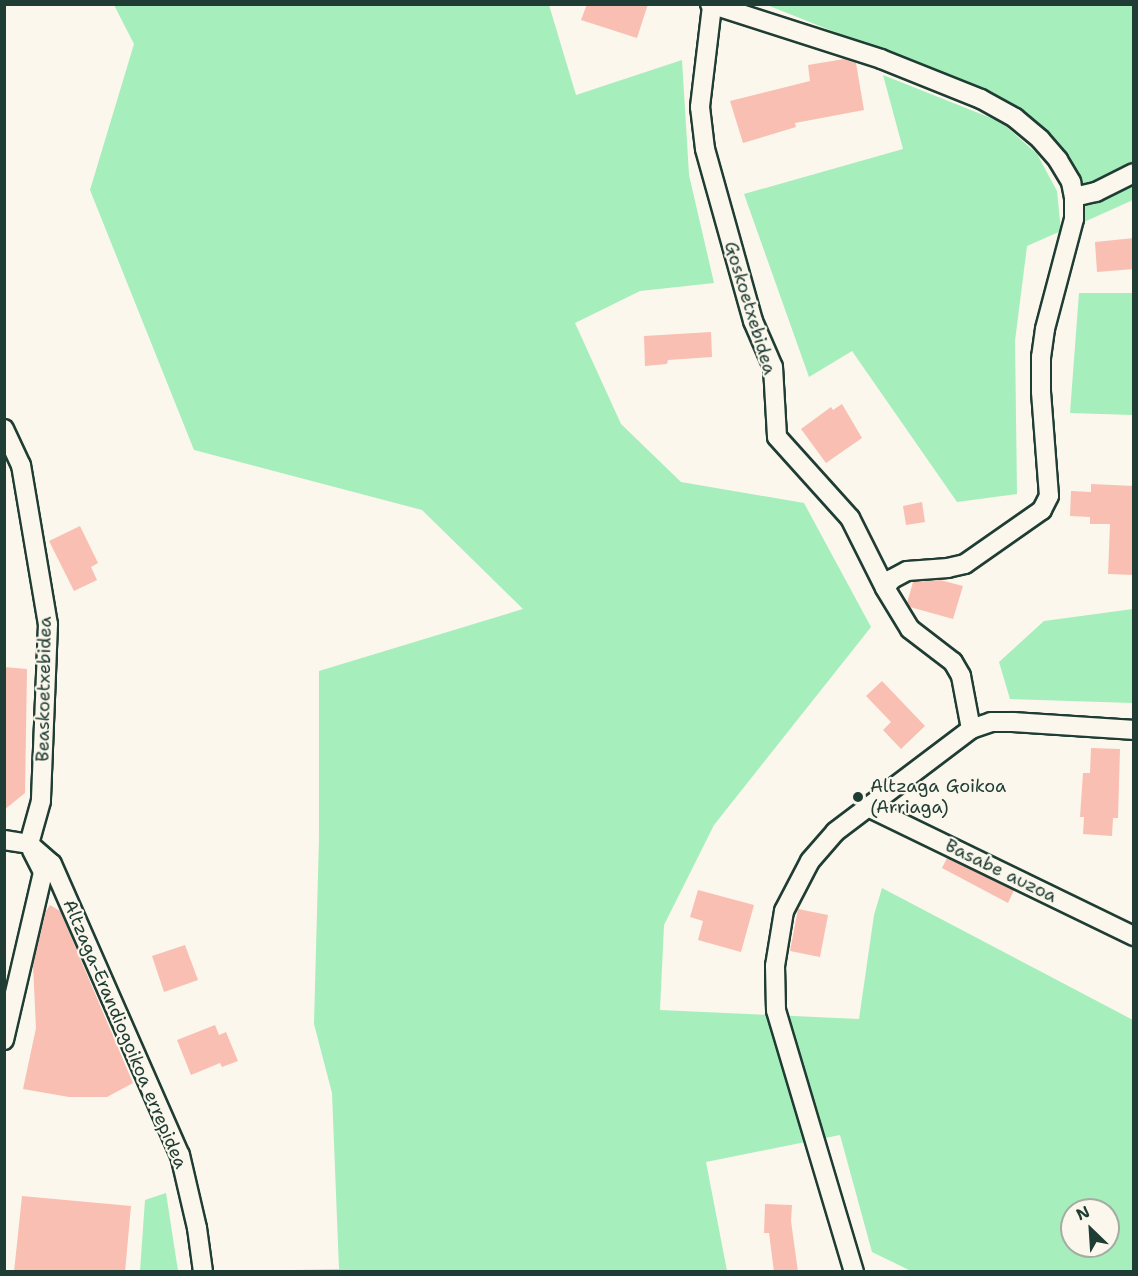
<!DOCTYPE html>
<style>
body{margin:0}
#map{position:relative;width:1138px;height:1276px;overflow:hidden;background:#fbf7ec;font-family:"Shantell Sans",sans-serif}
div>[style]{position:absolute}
.green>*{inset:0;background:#a6eebb}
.building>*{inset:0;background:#f9bfb2}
.roads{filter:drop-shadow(2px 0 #1f3d34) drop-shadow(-2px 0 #1f3d34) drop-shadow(0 2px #1f3d34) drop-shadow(0 -2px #1f3d34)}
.street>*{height:18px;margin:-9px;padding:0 9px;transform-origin:9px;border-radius:9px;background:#fbf7ec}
.dots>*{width:16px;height:16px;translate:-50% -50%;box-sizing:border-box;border:3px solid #fbf7ec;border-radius:50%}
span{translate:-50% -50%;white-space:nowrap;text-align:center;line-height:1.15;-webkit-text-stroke:4.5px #fbf7ec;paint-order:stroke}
.street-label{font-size:18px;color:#1f3d34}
.poi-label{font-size:18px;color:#1f3d34}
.left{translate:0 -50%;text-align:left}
.frame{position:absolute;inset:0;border:6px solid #1f3d34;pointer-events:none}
.north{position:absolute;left:1060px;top:1198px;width:60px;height:60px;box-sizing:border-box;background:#fbf7ec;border:2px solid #a3ada2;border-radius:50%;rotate:335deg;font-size:16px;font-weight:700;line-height:24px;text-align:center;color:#1f3d34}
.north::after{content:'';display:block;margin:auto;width:21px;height:27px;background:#1f3d34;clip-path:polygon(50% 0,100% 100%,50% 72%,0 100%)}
</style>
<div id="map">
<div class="green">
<i style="clip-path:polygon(evenodd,114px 5px,549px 5px,576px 95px,682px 60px,689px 175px,714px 283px,640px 291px,575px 323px,621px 424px,681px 482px,804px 503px,871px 627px,714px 825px,664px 925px,660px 1010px,859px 1019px,874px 915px,882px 888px,1133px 1020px,1133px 1271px,911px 1271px,872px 1252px,840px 1135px,706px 1162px,727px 1271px,244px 1271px,339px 1269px,332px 1093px,314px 1024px,319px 838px,319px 671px,523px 609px,422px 510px,194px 450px,90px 190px,134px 44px,114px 5px,1072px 1210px,1108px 1210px,1108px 1246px,1072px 1246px,1072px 1210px)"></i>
<i style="clip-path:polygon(767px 5px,1133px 5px,1133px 200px,1084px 222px,1083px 183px,1025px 113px,940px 74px)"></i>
<i style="clip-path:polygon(883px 75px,1001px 122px,1037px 154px,1057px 191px,1061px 231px,1027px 246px,1015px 341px,1017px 494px,957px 502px,852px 351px,809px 377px,744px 194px,903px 149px)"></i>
<i style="clip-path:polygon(1079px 293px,1133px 293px,1133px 415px,1070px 413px)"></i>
<i style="clip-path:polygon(1133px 609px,1133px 703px,1010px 699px,999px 662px,1044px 621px)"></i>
<i style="clip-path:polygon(166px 1193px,178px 1271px,140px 1271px,145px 1200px)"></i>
</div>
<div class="building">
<i style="clip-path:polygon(587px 4px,648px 4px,637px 38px,581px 20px)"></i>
<i style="clip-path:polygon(844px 59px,856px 63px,864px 110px,795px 123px,796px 127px,743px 143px,730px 101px,810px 81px,808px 65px)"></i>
<i style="clip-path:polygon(1134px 238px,1134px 269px,1097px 272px,1095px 242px)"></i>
<i style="clip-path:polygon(711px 332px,712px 357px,668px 360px,667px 364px,645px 366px,644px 336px)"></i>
<i style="clip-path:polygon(842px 404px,862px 438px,826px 463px,801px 429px,831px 407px,833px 410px)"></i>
<i style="clip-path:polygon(1091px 484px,1134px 486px,1134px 575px,1108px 574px,1110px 524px,1090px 524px,1090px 517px,1070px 516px,1071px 491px,1091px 492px)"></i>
<i style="clip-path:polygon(922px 502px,925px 522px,906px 525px,903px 506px)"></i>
<i style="clip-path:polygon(80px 526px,98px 563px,91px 567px,97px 580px,74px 591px,49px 541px)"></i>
<i style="clip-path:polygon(940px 580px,963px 586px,953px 619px,910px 607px,907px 603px,913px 582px)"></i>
<i style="clip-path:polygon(4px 667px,27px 669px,25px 793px,4px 810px)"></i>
<i style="clip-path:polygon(882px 681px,925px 726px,901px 749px,883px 730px,891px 722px,866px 696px)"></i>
<i style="clip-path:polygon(1091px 748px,1120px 749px,1118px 818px,1113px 818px,1112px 836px,1083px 834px,1084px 817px,1080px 817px,1083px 773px,1090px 773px)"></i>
<i style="clip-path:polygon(947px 858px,1014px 890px,1008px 903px,942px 868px)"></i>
<i style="clip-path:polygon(698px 890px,754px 905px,741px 952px,698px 940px,703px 921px,690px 917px)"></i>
<i style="clip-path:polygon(50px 905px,60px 911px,133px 1083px,107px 1097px,69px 1097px,23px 1089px,36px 1028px,33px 965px,46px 911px)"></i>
<i style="clip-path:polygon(798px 909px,828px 915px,820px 957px,790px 951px)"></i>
<i style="clip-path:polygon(185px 945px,198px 980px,164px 992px,152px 956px)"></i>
<i style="clip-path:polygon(215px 1025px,219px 1035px,226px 1032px,238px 1061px,222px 1067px,220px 1063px,191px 1075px,177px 1040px)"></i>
<i style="clip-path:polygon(22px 1196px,131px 1206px,125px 1272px,14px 1272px)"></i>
<i style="clip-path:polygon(765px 1204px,792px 1205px,791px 1221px,798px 1272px,774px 1272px,769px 1233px,764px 1233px)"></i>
</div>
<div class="roads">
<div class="street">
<i style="left:710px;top:4px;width:180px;rotate:17.8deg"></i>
<i style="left:881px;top:59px;width:108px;rotate:21.8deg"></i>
<i style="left:981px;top:99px;width:39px;rotate:29deg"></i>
<i style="left:1015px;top:118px;width:33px;rotate:40deg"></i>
<i style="left:1040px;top:139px;width:28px;rotate:49deg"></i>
<i style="left:1058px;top:160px;width:26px;rotate:59deg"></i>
<i style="left:1071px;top:182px;width:15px;rotate:79deg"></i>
<i style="left:1074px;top:197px;width:22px;rotate:90deg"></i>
<i style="left:1074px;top:219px;width:114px;rotate:104.8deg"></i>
<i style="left:1045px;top:329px;width:28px;rotate:98deg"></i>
<i style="left:1041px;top:357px;width:35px;rotate:90deg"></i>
<i style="left:1041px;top:392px;width:104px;rotate:85.6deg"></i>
<i style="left:1049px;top:496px;width:16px;rotate:117deg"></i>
<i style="left:1042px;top:510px;width:94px;rotate:145deg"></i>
<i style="left:965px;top:564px;width:17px;rotate:167deg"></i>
<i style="left:948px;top:568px;width:41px;rotate:175.8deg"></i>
<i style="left:907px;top:571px;width:17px;rotate:152deg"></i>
<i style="left:892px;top:579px;width:11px;rotate:128deg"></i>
<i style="left:712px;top:6px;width:102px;rotate:96.8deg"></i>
<i style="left:700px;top:107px;width:42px;rotate:83.2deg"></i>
<i style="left:705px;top:149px;width:179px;rotate:74.4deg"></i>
<i style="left:753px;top:321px;width:50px;rotate:66.5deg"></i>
<i style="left:773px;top:367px;width:70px;rotate:86.7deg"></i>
<i style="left:777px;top:437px;width:109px;rotate:48deg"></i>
<i style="left:850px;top:518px;width:78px;rotate:63.4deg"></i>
<i style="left:885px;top:588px;width:48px;rotate:58.6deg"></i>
<i style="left:910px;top:629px;width:54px;rotate:37.5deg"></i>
<i style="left:953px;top:662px;width:16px;rotate:60deg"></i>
<i style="left:961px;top:676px;width:54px;rotate:79.3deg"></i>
<i style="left:1074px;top:197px;width:23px;rotate:-13deg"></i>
<i style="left:1096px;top:192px;width:42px;rotate:-26.6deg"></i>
<i style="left:4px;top:429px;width:40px;rotate:65deg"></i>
<i style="left:21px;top:465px;width:161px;rotate:80.4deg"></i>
<i style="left:48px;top:624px;width:177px;rotate:92.3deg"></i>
<i style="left:41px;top:801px;width:45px;rotate:105.6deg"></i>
<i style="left:868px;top:807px;width:296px;rotate:25.9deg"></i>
<i style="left:4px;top:840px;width:25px;rotate:9deg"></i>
<i style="left:29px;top:844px;width:30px;rotate:41deg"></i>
<i style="left:52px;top:864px;width:318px;rotate:66.3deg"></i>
<i style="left:180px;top:1155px;width:75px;rotate:76.9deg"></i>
<i style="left:197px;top:1228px;width:44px;rotate:82.2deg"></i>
<i style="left:4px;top:1040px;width:172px;rotate:-76.9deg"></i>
<i style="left:43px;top:872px;width:25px;rotate:-117deg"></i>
<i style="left:854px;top:1272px;width:273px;rotate:-106.6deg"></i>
<i style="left:776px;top:1010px;width:44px;rotate:-91.3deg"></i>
<i style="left:775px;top:966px;width:56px;rotate:-80.7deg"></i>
<i style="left:784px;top:911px;width:56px;rotate:-62.5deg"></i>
<i style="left:810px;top:861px;width:38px;rotate:-49deg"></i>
<i style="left:835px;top:832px;width:171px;rotate:-37.1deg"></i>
<i style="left:971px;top:729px;width:21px;rotate:-19deg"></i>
<i style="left:991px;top:722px;width:23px"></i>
<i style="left:1014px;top:722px;width:120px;rotate:3.8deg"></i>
</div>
</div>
<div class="dots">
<i style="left:858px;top:797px;background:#1f3d34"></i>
</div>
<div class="street-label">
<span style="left:750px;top:308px;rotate:73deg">Goskoetxebidea</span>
<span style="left:44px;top:689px;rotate:-89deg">Beaskoetxebidea</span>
<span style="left:1001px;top:871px;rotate:26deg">Basabe auzoa</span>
<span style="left:125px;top:1034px;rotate:67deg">Altzaga-Erandiogoikoa errepidea</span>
</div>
<div class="poi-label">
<span class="left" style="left:870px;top:797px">Altzaga Goikoa<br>(Arriaga)</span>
</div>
<div class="frame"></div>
<div class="north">N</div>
</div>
